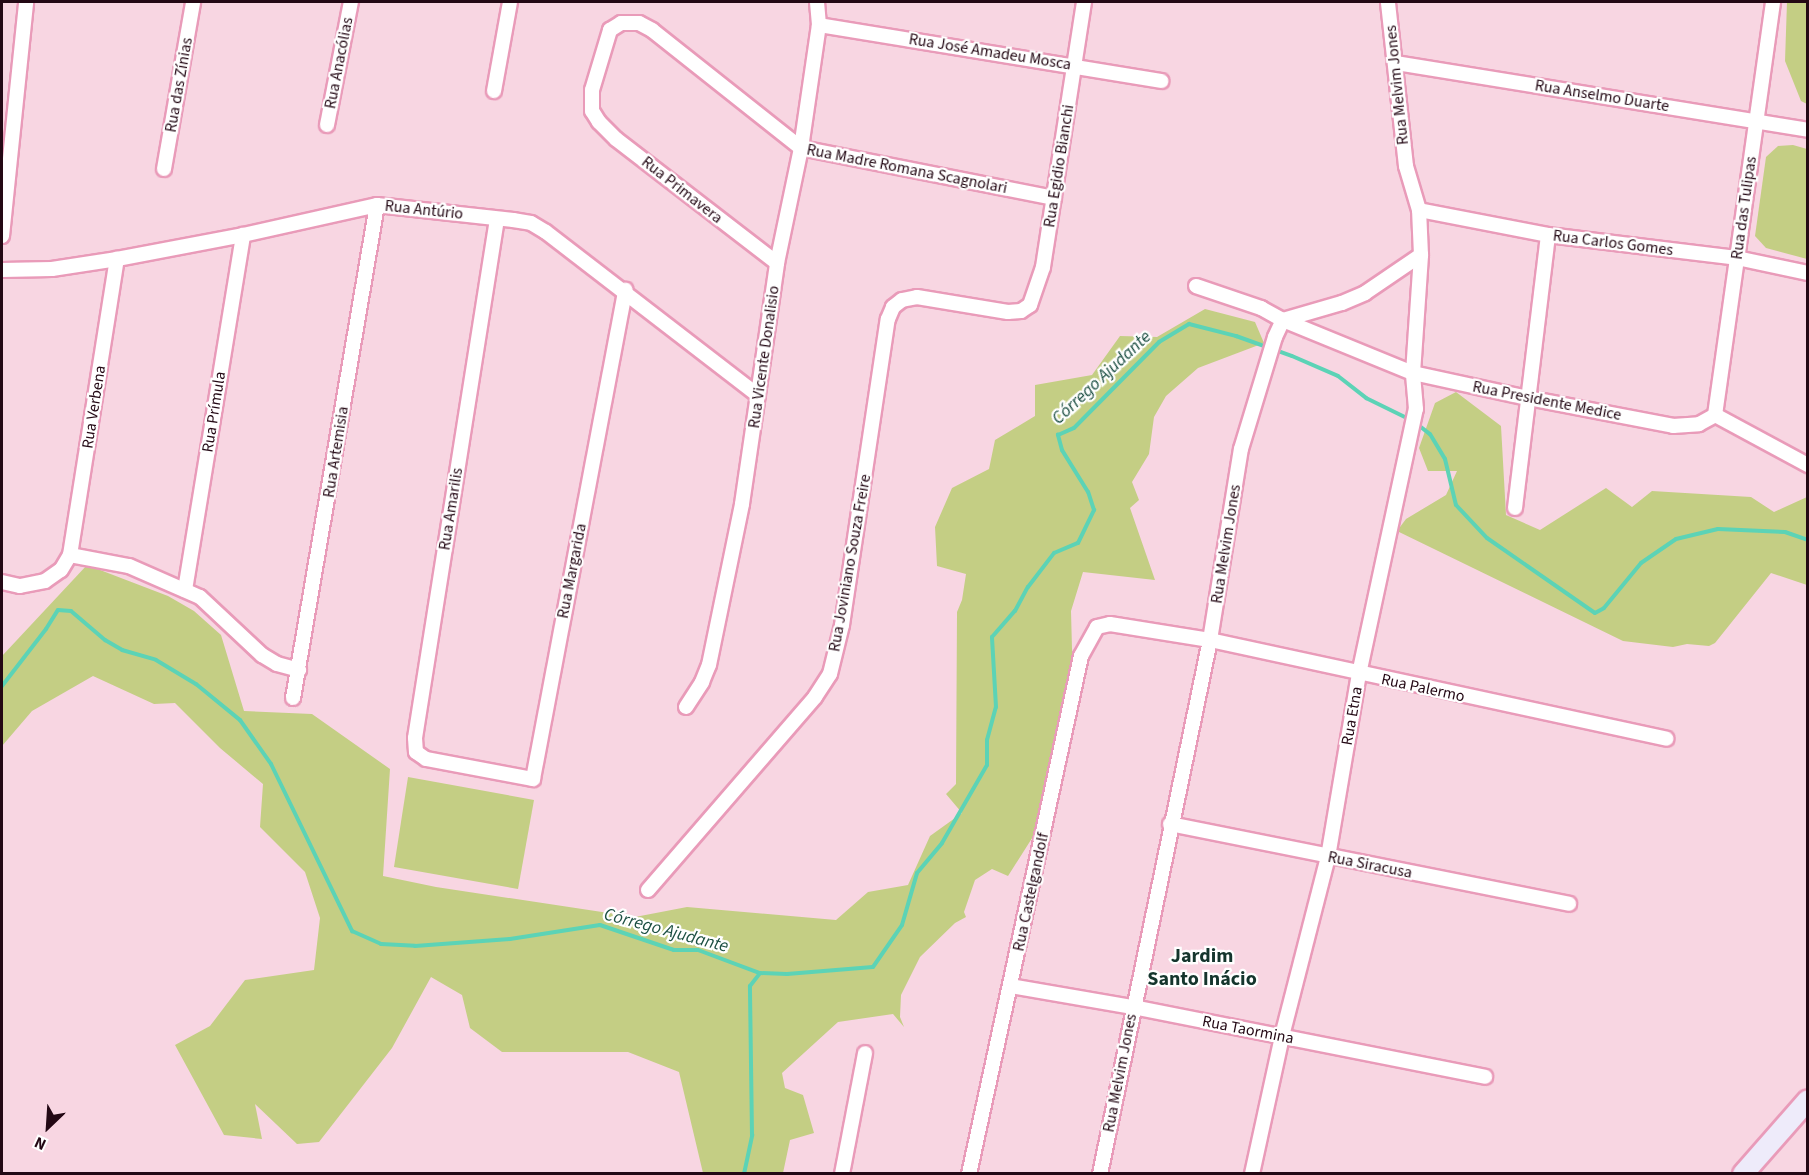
<!DOCTYPE html>
<meta charset="utf-8">
<style>
body{margin:0}
#map{position:relative;width:1809px;height:1175px;overflow:hidden;background:#f8d6e2;font-family:"Source Sans 3",sans-serif}
div>[style]{position:absolute}
.green>*{inset:0;background:#c4ce84}
.stream>*{height:4px;margin:-2px;padding:0 2px;transform-origin:2px;border-radius:2px;background:#5cd3b6}
.roads{filter:drop-shadow(2px 0 #e99bb9) drop-shadow(-2px 0 #e99bb9) drop-shadow(0 2px #e99bb9) drop-shadow(0 -2px #e99bb9)}
.street>*{height:14px;margin:-7px;padding:0 7px;transform-origin:7px;border-radius:7px;background:#fff}
.secondary>*{height:20px;margin:-10px;padding:0 10px;transform-origin:10px;border-radius:10px;background:#eeebfa}
span{translate:-50% -50%;white-space:nowrap;text-align:center;line-height:1.15;-webkit-text-stroke:4.5px #fff;paint-order:stroke}
.street-label{font-size:16px;color:#230814}
.water-label{font-size:18px;color:#1c4f42;font-style:italic}
.quarter-label{font-size:20px;color:#15352d;font-weight:700}
.frame{position:absolute;inset:0;border:3px solid #230814;pointer-events:none}
.north{position:absolute;left:18px;top:1097px;width:60px;height:60px;-webkit-text-stroke:4px #fff;paint-order:stroke;rotate:205deg;font-size:16px;font-weight:700;line-height:24px;text-align:center;color:#230814}
.north::after{content:'';display:block;margin:auto;width:21px;height:27px;background:#230814;clip-path:polygon(50% 0,100% 100%,50% 72%,0 100%)}
</style>
<div id="map">
<div class="green">
<i style="clip-path:polygon(1787px 2px,1807px 2px,1807px 104px,1801px 101px,1785px 61px)"></i>
<i style="clip-path:polygon(1793px 145px,1807px 149px,1807px 259px,1766px 248px,1755px 236px,1766px 157px,1778px 146px)"></i>
<i style="clip-path:polygon(1205px 309px,1255px 322px,1264px 343px,1198px 368px,1166px 396px,1154px 417px,1149px 454px,1132px 482px,1139px 500px,1130px 508px,1155px 580px,1083px 572px,1071px 611px,1072px 649px,1078px 690px,1053px 805px,1008px 876px,992px 869px,975px 880px,964px 912px,966px 917px,955px 923px,920px 957px,901px 995px,900px 1017px,904px 1027px,893px 1014px,838px 1022px,782px 1073px,785px 1088px,803px 1095px,814px 1133px,790px 1140px,783px 1173px,703px 1173px,679px 1072px,628px 1052px,502px 1052px,470px 1028px,462px 995px,431px 977px,392px 1048px,319px 1142px,297px 1144px,255px 1104px,262px 1139px,224px 1135px,175px 1045px,210px 1026px,245px 980px,314px 970px,320px 918px,305px 872px,260px 827px,263px 784px,220px 748px,175px 703px,154px 704px,93px 676px,32px 711px,2px 746px,2px 656px,87px 565px,168px 596px,194px 611px,221px 635px,244px 711px,312px 714px,390px 769px,383px 876px,436px 887px,635px 917px,687px 907px,836px 920px,868px 892px,908px 885px,930px 836px,962px 813px,946px 794px,956px 784px,957px 612px,962px 600px,966px 574px,937px 566px,935px 527px,952px 488px,989px 469px,995px 440px,1035px 416px,1035px 385px,1092px 375px,1120px 336px,1157px 337px)"></i>
<i style="clip-path:polygon(1456px 392px,1501px 426px,1506px 515px,1540px 530px,1606px 488px,1632px 507px,1652px 491px,1751px 497px,1774px 512px,1807px 497px,1807px 585px,1771px 573px,1715px 643px,1709px 646px,1687px 644px,1673px 647px,1623px 641px,1397px 531px,1406px 519px,1446px 495px,1457px 471px,1428px 471px,1419px 448px,1435px 403px)"></i>
<i style="clip-path:polygon(408px 777px,534px 800px,518px 889px,394px 867px)"></i>
</div>
<div class="stream">
<i style="left:1417px;top:424px;width:16px;rotate:38deg"></i>
<i style="left:1430px;top:434px;width:29px;rotate:59deg"></i>
<i style="left:1445px;top:459px;width:47px;rotate:76.6deg"></i>
<i style="left:1456px;top:505px;width:45px;rotate:46.8deg"></i>
<i style="left:1487px;top:538px;width:131px;rotate:34.8deg"></i>
<i style="left:1595px;top:613px;width:10px;rotate:-29deg"></i>
<i style="left:1604px;top:608px;width:58px;rotate:-50.6deg"></i>
<i style="left:1641px;top:563px;width:42px;rotate:-34.4deg"></i>
<i style="left:1676px;top:539px;width:43px;rotate:-13.4deg"></i>
<i style="left:1718px;top:529px;width:67px;rotate:2.6deg"></i>
<i style="left:1785px;top:532px;width:24px;rotate:19deg"></i>
<i style="left:2px;top:686px;width:72px;rotate:-52.3deg"></i>
<i style="left:46px;top:629px;width:22px;rotate:-58deg"></i>
<i style="left:58px;top:610px;width:13px;rotate:4deg"></i>
<i style="left:71px;top:611px;width:45px;rotate:40.5deg"></i>
<i style="left:105px;top:640px;width:20px;rotate:30deg"></i>
<i style="left:122px;top:650px;width:35px;rotate:16deg"></i>
<i style="left:156px;top:660px;width:47px;rotate:31deg"></i>
<i style="left:196px;top:684px;width:57px;rotate:39.3deg"></i>
<i style="left:240px;top:720px;width:54px;rotate:54.8deg"></i>
<i style="left:271px;top:764px;width:186px;rotate:64.1deg"></i>
<i style="left:352px;top:931px;width:32px;rotate:24deg"></i>
<i style="left:381px;top:944px;width:34px;rotate:3deg"></i>
<i style="left:415px;top:946px;width:95px;rotate:-4.2deg"></i>
<i style="left:510px;top:939px;width:91px;rotate:-8.8deg"></i>
<i style="left:600px;top:925px;width:78px;rotate:18.7deg"></i>
<i style="left:674px;top:950px;width:24px"></i>
<i style="left:698px;top:950px;width:66px;rotate:20.4deg"></i>
<i style="left:760px;top:973px;width:27px;rotate:2deg"></i>
<i style="left:787px;top:974px;width:86px;rotate:-4.7deg"></i>
<i style="left:873px;top:967px;width:51px;rotate:-55.4deg"></i>
<i style="left:902px;top:925px;width:54px;rotate:-73.9deg"></i>
<i style="left:917px;top:873px;width:39px;rotate:-50deg"></i>
<i style="left:942px;top:843px;width:90px;rotate:-60deg"></i>
<i style="left:987px;top:765px;width:25px;rotate:-90deg"></i>
<i style="left:987px;top:740px;width:34px;rotate:-75deg"></i>
<i style="left:996px;top:707px;width:70px;rotate:-93.3deg"></i>
<i style="left:992px;top:637px;width:35px;rotate:-49deg"></i>
<i style="left:1015px;top:611px;width:27px;rotate:-62deg"></i>
<i style="left:1028px;top:587px;width:43px;rotate:-52.6deg"></i>
<i style="left:1054px;top:553px;width:26px;rotate:-23deg"></i>
<i style="left:1078px;top:543px;width:37px;rotate:-64deg"></i>
<i style="left:1094px;top:510px;width:19px;rotate:-108deg"></i>
<i style="left:1088px;top:492px;width:49px;rotate:-121.8deg"></i>
<i style="left:1062px;top:450px;width:16px;rotate:-105deg"></i>
<i style="left:1058px;top:435px;width:17px;rotate:-24deg"></i>
<i style="left:1074px;top:428px;width:121px;rotate:-45.3deg"></i>
<i style="left:1159px;top:342px;width:35px;rotate:-31deg"></i>
<i style="left:1189px;top:324px;width:49px;rotate:14.3deg"></i>
<i style="left:1236px;top:336px;width:59px;rotate:19.7deg"></i>
<i style="left:1292px;top:356px;width:50px;rotate:23.5deg"></i>
<i style="left:1338px;top:376px;width:36px;rotate:38deg"></i>
<i style="left:1366px;top:398px;width:50px;rotate:26.1deg"></i>
<i style="left:744px;top:1174px;width:40px;rotate:-78deg"></i>
<i style="left:752px;top:1135px;width:149px;rotate:-90.8deg"></i>
<i style="left:750px;top:986px;width:16px;rotate:-52deg"></i>
</div>
<div class="roads">
<div class="street">
<i style="left:819px;top:25px;width:347px;rotate:9.3deg"></i>
<i style="left:1396px;top:63px;width:417px;rotate:9.2deg"></i>
<i style="left:494px;top:91px;width:90px;rotate:-79.8deg"></i>
<i style="left:327px;top:125px;width:125px;rotate:-79deg"></i>
<i style="left:164px;top:169px;width:169px;rotate:-80.1deg"></i>
<i style="left:1419px;top:210px;width:131px;rotate:11deg"></i>
<i style="left:1548px;top:235px;width:190px;rotate:6.9deg"></i>
<i style="left:1737px;top:258px;width:73px;rotate:11.9deg"></i>
<i style="left:497px;top:219px;width:525px;rotate:98.98deg"></i>
<i style="left:415px;top:738px;width:14px;rotate:86deg"></i>
<i style="left:416px;top:752px;width:12px;rotate:35deg"></i>
<i style="left:426px;top:759px;width:109px;rotate:10.6deg"></i>
<i style="left:533px;top:779px;width:498px;rotate:-79.3deg"></i>
<i style="left:2px;top:236px;width:235px;rotate:-84.1deg"></i>
<i style="left:777px;top:263px;width:203px;rotate:-142.4deg"></i>
<i style="left:616px;top:139px;width:24px;rotate:-135deg"></i>
<i style="left:599px;top:122px;width:13px;rotate:-122deg"></i>
<i style="left:592px;top:111px;width:21px;rotate:-90deg"></i>
<i style="left:592px;top:90px;width:63px;rotate:-73.3deg"></i>
<i style="left:610px;top:30px;width:13px;rotate:-32deg"></i>
<i style="left:621px;top:23px;width:18px"></i>
<i style="left:639px;top:23px;width:15px;rotate:28deg"></i>
<i style="left:652px;top:30px;width:190px;rotate:38.4deg"></i>
<i style="left:801px;top:148px;width:258px;rotate:11.2deg"></i>
<i style="left:2px;top:270px;width:50px;rotate:-1.1deg"></i>
<i style="left:52px;top:269px;width:66px;rotate:-8.7deg"></i>
<i style="left:117px;top:259px;width:128px;rotate:-10.8deg"></i>
<i style="left:243px;top:235px;width:137px;rotate:-12.6deg"></i>
<i style="left:377px;top:205px;width:137px;rotate:6.3deg"></i>
<i style="left:513px;top:220px;width:18px;rotate:9deg"></i>
<i style="left:531px;top:223px;width:17px;rotate:31deg"></i>
<i style="left:546px;top:232px;width:267px;rotate:37.6deg"></i>
<i style="left:1196px;top:286px;width:69px;rotate:18.7deg"></i>
<i style="left:1261px;top:308px;width:25px;rotate:29deg"></i>
<i style="left:1283px;top:320px;width:140px;rotate:22.2deg"></i>
<i style="left:1413px;top:373px;width:118px;rotate:12.3deg"></i>
<i style="left:1528px;top:398px;width:148px;rotate:10.9deg"></i>
<i style="left:1673px;top:426px;width:26px;rotate:-4deg"></i>
<i style="left:1699px;top:424px;width:18px;rotate:-29deg"></i>
<i style="left:1715px;top:415px;width:106px;rotate:28.3deg"></i>
<i style="left:1715px;top:415px;width:417px;rotate:-82deg"></i>
<i style="left:1515px;top:508px;width:275px;rotate:-83.1deg"></i>
<i style="left:70px;top:555px;width:300px;rotate:-81deg"></i>
<i style="left:2px;top:582px;width:18px;rotate:13deg"></i>
<i style="left:20px;top:586px;width:25px;rotate:-11deg"></i>
<i style="left:45px;top:581px;width:19px;rotate:-35deg"></i>
<i style="left:61px;top:570px;width:17px;rotate:-59deg"></i>
<i style="left:70px;top:555px;width:60px;rotate:10.6deg"></i>
<i style="left:129px;top:566px;width:77px;rotate:23.6deg"></i>
<i style="left:200px;top:597px;width:85px;rotate:43.1deg"></i>
<i style="left:262px;top:655px;width:17px;rotate:31deg"></i>
<i style="left:277px;top:664px;width:23px;rotate:15deg"></i>
<i style="left:185px;top:590px;width:360px;rotate:-80.7deg"></i>
<i style="left:293px;top:698px;width:500px;rotate:-80.33deg"></i>
<i style="left:686px;top:707px;width:30px;rotate:-57deg"></i>
<i style="left:702px;top:682px;width:18px;rotate:-68deg"></i>
<i style="left:709px;top:665px;width:164px;rotate:-78.4deg"></i>
<i style="left:742px;top:504px;width:244px;rotate:-81.7deg"></i>
<i style="left:777px;top:263px;width:117px;rotate:-78.2deg"></i>
<i style="left:801px;top:148px;width:124px;rotate:-81.7deg"></i>
<i style="left:819px;top:25px;width:23px;rotate:-95deg"></i>
<i style="left:1170px;top:824px;width:407px;rotate:11.3deg"></i>
<i style="left:648px;top:890px;width:255px;rotate:-49.1deg"></i>
<i style="left:815px;top:697px;width:27px;rotate:-57deg"></i>
<i style="left:830px;top:674px;width:50px;rotate:-76.2deg"></i>
<i style="left:842px;top:625px;width:309px;rotate:-81.5deg"></i>
<i style="left:888px;top:319px;width:13px;rotate:-67deg"></i>
<i style="left:893px;top:307px;width:11px;rotate:-38deg"></i>
<i style="left:902px;top:300px;width:15px;rotate:-11deg"></i>
<i style="left:917px;top:297px;width:92px;rotate:9.4deg"></i>
<i style="left:1008px;top:312px;width:13px;rotate:-4deg"></i>
<i style="left:1021px;top:311px;width:11px;rotate:-34deg"></i>
<i style="left:1030px;top:305px;width:40px;rotate:-71.1deg"></i>
<i style="left:1043px;top:267px;width:268px;rotate:-81.2deg"></i>
<i style="left:1011px;top:986px;width:124px;rotate:9.8deg"></i>
<i style="left:1133px;top:1007px;width:359px;rotate:11.2deg"></i>
<i style="left:842px;top:1174px;width:123px;rotate:-79.2deg"></i>
<i style="left:969px;top:1174px;width:530px;rotate:-77.8deg"></i>
<i style="left:1081px;top:656px;width:33px;rotate:-61deg"></i>
<i style="left:1097px;top:627px;width:13px;rotate:-13deg"></i>
<i style="left:1110px;top:624px;width:101px;rotate:9.1deg"></i>
<i style="left:1210px;top:640px;width:467px;rotate:12.2deg"></i>
<i style="left:1100px;top:1174px;width:545px;rotate:-78.36deg"></i>
<i style="left:1210px;top:640px;width:193px;rotate:-80.8deg"></i>
<i style="left:1241px;top:449px;width:117px;rotate:-73.1deg"></i>
<i style="left:1275px;top:337px;width:19px;rotate:-65deg"></i>
<i style="left:1283px;top:320px;width:61px;rotate:-16.1deg"></i>
<i style="left:1342px;top:303px;width:25px;rotate:-23deg"></i>
<i style="left:1365px;top:293px;width:68px;rotate:-34.2deg"></i>
<i style="left:1252px;top:1174px;width:141px;rotate:-77.7deg"></i>
<i style="left:1282px;top:1036px;width:185px;rotate:-75.6deg"></i>
<i style="left:1328px;top:857px;width:186px;rotate:-80.4deg"></i>
<i style="left:1359px;top:674px;width:271px;rotate:-77.9deg"></i>
<i style="left:1416px;top:409px;width:36px;rotate:-95deg"></i>
<i style="left:1413px;top:373px;width:118px;rotate:-86.1deg"></i>
<i style="left:1421px;top:255px;width:45px;rotate:-92.5deg"></i>
<i style="left:1419px;top:210px;width:46px;rotate:-106.5deg"></i>
<i style="left:1406px;top:166px;width:165px;rotate:-96.3deg"></i>
</div>
<div class="secondary">
<i style="left:1743px;top:1174px;width:98px;rotate:-48.7deg"></i>
</div>
</div>
<div class="street-label">
<span style="left:990px;top:52px;rotate:9deg">Rua José Amadeu Mosca</span>
<span style="left:339px;top:63px;rotate:-79deg">Rua Anacólias</span>
<span style="left:179px;top:85px;rotate:-80deg">Rua das Zínias</span>
<span style="left:1397px;top:85px;rotate:-96deg">Rua Melvim Jones</span>
<span style="left:1602px;top:96px;rotate:9deg">Rua Anselmo Duarte</span>
<span style="left:1059px;top:166px;rotate:-81deg">Rua Egidio Bianchi</span>
<span style="left:907px;top:169px;rotate:11deg">Rua Madre Romana Scagnolari</span>
<span style="left:682px;top:190px;rotate:38deg">Rua Primavera</span>
<span style="left:1744px;top:208px;rotate:-82deg">Rua das Tulipas</span>
<span style="left:424px;top:210px;rotate:6deg">Rua Antúrio</span>
<span style="left:1613px;top:243px;rotate:7deg">Rua Carlos Gomes</span>
<span style="left:764px;top:357px;rotate:-82deg">Rua Vicente Donalisio</span>
<span style="left:1547px;top:401px;rotate:11deg">Rua Presidente Medice</span>
<span style="left:94px;top:407px;rotate:-81deg">Rua Verbena</span>
<span style="left:214px;top:412px;rotate:-81deg">Rua Prímula</span>
<span style="left:336px;top:452px;rotate:-81deg">Rua Artemisia</span>
<span style="left:451px;top:509px;rotate:-81deg">Rua Amarilis</span>
<span style="left:1226px;top:544px;rotate:-81deg">Rua Melvim Jones</span>
<span style="left:850px;top:563px;rotate:-80deg">Rua Joviniano Souza Freire</span>
<span style="left:572px;top:571px;rotate:-79deg">Rua Margarida</span>
<span style="left:1423px;top:688px;rotate:12deg">Rua Palermo</span>
<span style="left:1352px;top:716px;rotate:-80deg">Rua Etna</span>
<span style="left:1370px;top:865px;rotate:11deg">Rua Siracusa</span>
<span style="left:1031px;top:892px;rotate:-78deg">Rua Castelgandolf</span>
<span style="left:1248px;top:1030px;rotate:11deg">Rua Taormina</span>
<span style="left:1120px;top:1073px;rotate:-79deg">Rua Melvim Jones</span>
</div>
<div class="water-label">
<span style="left:1102px;top:378px;rotate:-43deg">Córrego Ajudante</span>
<span style="left:666px;top:931px;rotate:15deg">Córrego Ajudante</span>
</div>
<div class="quarter-label">
<span style="left:1202px;top:968px">Jardim<br>Santo Inácio</span>
</div>
<div class="frame"></div>
<div class="north">N</div>
</div>
